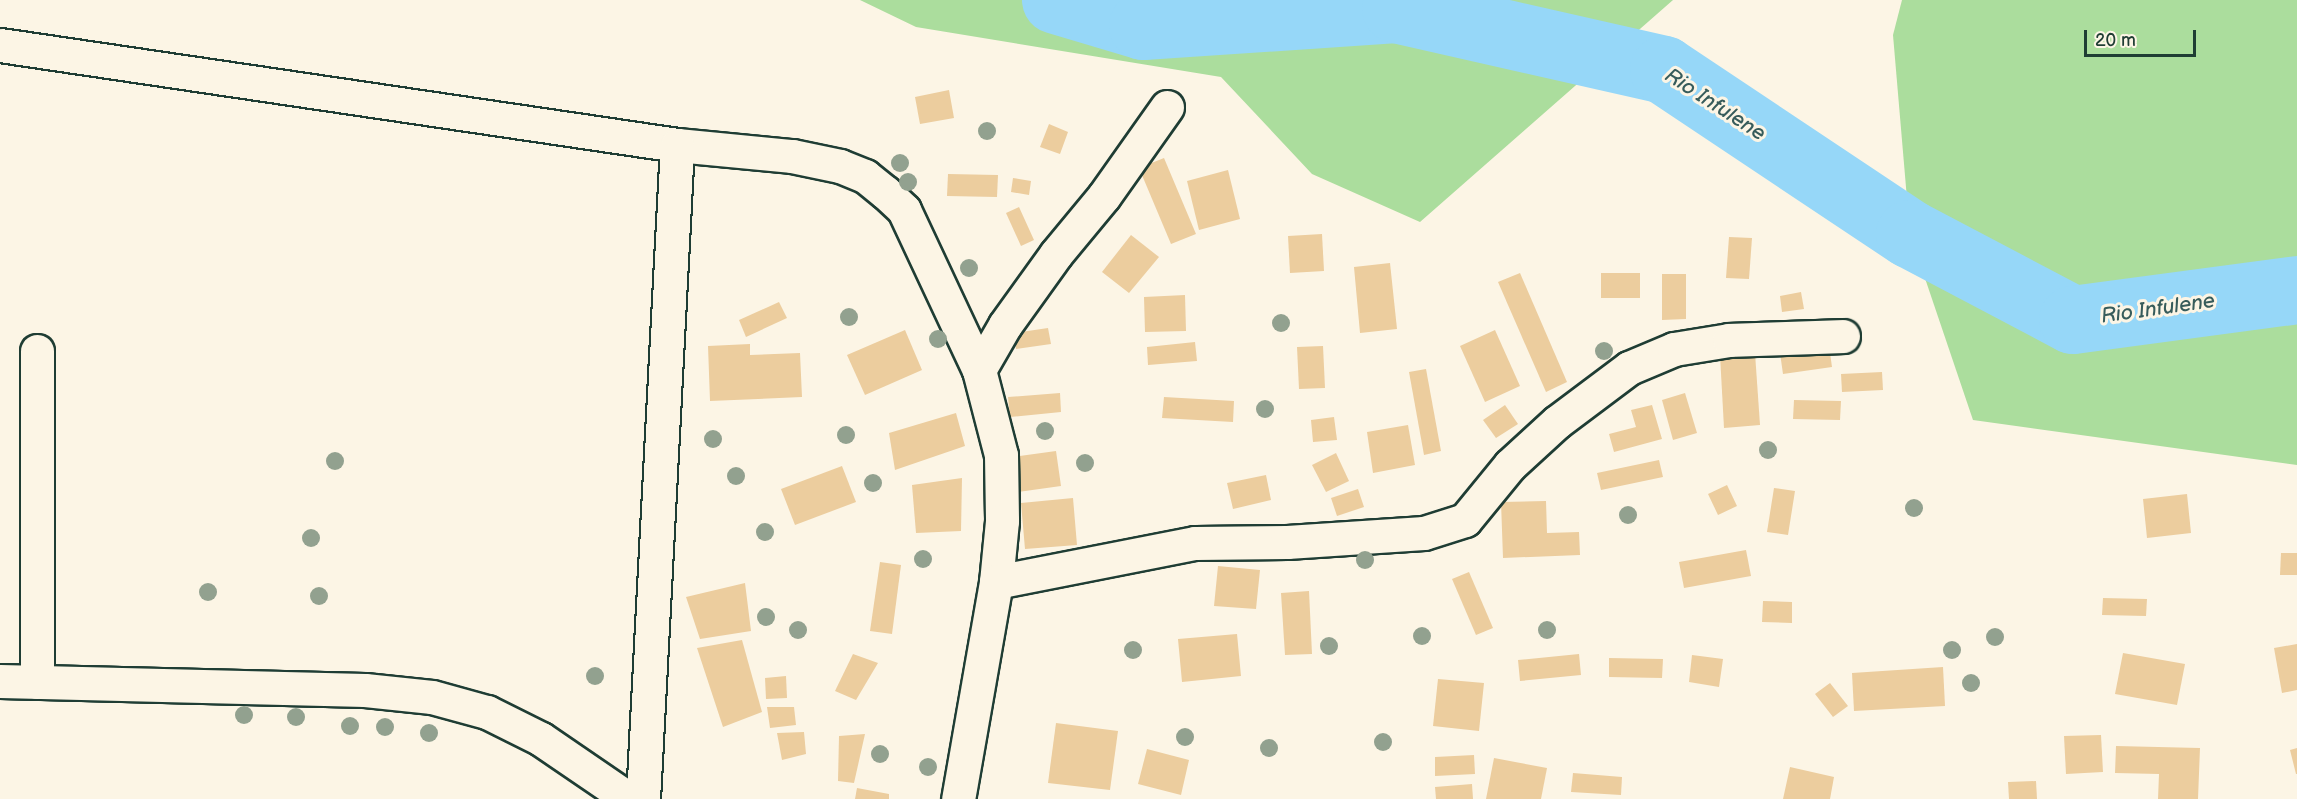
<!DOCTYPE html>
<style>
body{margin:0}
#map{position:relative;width:2297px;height:799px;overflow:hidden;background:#fcf5e5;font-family:"Balsamiq Sans",sans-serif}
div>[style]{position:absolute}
.green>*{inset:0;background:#abdd9d}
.river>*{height:68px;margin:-34px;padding:0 34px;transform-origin:34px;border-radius:34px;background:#96d7f8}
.building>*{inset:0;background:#eccd9e}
.roads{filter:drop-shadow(2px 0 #1f3d34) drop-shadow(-2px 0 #1f3d34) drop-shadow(0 2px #1f3d34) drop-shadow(0 -2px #1f3d34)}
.minor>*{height:33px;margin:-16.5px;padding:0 16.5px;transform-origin:16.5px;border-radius:16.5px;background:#fcf5e5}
.trees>*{width:18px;height:18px;margin:-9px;border-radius:50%;background:#92a18f}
span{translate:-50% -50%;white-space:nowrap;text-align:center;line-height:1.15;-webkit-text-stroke:6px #fcf5e5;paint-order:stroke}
.water-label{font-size:21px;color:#375c5b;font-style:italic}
.scale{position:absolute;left:2084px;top:30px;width:112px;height:27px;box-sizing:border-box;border:3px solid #1f3d34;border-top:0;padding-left:8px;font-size:18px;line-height:21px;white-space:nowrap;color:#1f3d34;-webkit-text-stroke:4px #fcf5e5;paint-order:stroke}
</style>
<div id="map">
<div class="green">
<i style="clip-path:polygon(860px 0,1673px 0,1420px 222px,1312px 174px,1221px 77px,916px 27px)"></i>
<i style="clip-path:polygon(1902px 0,2297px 0,2297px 465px,1973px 420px,1910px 234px,1893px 35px)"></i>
</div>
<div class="river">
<i style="left:1056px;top:0;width:91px;rotate:16.6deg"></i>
<i style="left:1143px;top:26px;width:254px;rotate:-3.8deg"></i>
<i style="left:1396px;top:9px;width:275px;rotate:12.8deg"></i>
<i style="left:1664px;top:70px;width:296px;rotate:33.7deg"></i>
<i style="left:1910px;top:234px;width:184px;rotate:27.8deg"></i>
<i style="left:2073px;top:320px;width:226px;rotate:-7.6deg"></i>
</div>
<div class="building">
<i style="clip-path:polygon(949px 90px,954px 118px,920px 124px,915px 97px)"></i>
<i style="clip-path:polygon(1049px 124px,1068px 132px,1060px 154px,1040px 147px)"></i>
<i style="clip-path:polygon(1164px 158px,1196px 234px,1171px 244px,1139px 168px)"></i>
<i style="clip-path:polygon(1228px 170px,1240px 219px,1199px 230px,1187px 181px)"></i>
<i style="clip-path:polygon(948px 174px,998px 175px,997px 197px,947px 196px)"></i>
<i style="clip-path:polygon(1013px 178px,1031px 181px,1029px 195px,1011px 192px)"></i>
<i style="clip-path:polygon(1019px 207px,1034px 240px,1021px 246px,1006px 213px)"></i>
<i style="clip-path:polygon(1322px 234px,1324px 271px,1290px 273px,1288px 236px)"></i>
<i style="clip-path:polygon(1131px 235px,1159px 257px,1129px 293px,1102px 272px)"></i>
<i style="clip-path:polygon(1729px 237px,1752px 238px,1749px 279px,1726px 278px)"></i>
<i style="clip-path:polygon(1390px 263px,1397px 329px,1360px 333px,1354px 267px)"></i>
<i style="clip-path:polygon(1520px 273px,1567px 382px,1546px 392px,1498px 282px)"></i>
<i style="clip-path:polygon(1601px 273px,1640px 273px,1640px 298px,1601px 298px)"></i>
<i style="clip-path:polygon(1662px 274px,1686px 274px,1686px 319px,1662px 320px)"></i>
<i style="clip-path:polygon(1801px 292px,1804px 309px,1782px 312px,1780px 296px)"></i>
<i style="clip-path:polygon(1185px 295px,1186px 331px,1145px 332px,1144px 297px)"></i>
<i style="clip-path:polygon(779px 302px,787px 318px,746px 337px,739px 320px)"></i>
<i style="clip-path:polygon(1048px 328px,1051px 344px,1016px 349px,1014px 333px)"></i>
<i style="clip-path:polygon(905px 330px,922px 370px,865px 395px,847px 355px)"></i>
<i style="clip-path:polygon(1495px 330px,1520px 386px,1485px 402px,1460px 346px)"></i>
<i style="clip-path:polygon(1195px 342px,1197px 361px,1148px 365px,1147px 347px)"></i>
<i style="clip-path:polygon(750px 344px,750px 355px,800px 353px,802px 397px,710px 401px,708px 346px)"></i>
<i style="clip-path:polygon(1323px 346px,1325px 388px,1299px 389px,1297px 347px)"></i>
<i style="clip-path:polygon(1829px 346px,1832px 367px,1783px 374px,1780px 353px)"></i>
<i style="clip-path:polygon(1755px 353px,1760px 425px,1724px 428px,1720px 355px)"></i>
<i style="clip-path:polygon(1426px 369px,1441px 451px,1424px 455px,1409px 372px)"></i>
<i style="clip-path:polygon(1882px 372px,1883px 390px,1842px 392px,1841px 374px)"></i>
<i style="clip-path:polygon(1060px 393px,1061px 412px,1010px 417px,1008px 397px)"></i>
<i style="clip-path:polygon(1685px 393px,1697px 433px,1673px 440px,1662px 400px)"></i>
<i style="clip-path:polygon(1164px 397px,1234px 401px,1233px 422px,1162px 418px)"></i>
<i style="clip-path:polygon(1794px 400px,1841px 401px,1840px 420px,1793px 419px)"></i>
<i style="clip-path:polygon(1505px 405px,1518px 424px,1496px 438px,1483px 420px)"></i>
<i style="clip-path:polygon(1652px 405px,1662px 439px,1614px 452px,1609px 434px,1636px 427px,1631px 410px)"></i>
<i style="clip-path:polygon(956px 413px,965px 446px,895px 470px,889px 433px)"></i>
<i style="clip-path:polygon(1334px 417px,1337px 440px,1313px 442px,1311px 420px)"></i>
<i style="clip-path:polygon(1408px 425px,1415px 465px,1373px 473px,1367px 432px)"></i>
<i style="clip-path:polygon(1056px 451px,1061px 486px,1018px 492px,1013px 457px)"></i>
<i style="clip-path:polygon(1336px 453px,1349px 481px,1326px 492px,1312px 465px)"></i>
<i style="clip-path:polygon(1659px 460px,1663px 477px,1601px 490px,1597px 473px)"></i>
<i style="clip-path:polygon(842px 466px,856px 502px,795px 525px,781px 489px)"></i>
<i style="clip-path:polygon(1266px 475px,1271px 500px,1233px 509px,1227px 483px)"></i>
<i style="clip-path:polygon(962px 478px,961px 531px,916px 533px,912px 485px)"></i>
<i style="clip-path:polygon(1727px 485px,1737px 506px,1718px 515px,1708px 494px)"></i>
<i style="clip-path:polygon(1774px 488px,1795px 491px,1788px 535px,1767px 532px)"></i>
<i style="clip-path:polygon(1358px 489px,1364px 507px,1337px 516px,1331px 498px)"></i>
<i style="clip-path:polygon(2187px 494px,2191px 533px,2147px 538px,2143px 499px)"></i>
<i style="clip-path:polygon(1073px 498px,1077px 545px,1025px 549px,1021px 503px)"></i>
<i style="clip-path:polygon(1546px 501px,1547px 533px,1579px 532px,1580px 555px,1503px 558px,1501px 502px)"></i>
<i style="clip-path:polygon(1746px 550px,1751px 576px,1684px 588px,1679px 562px)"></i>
<i style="clip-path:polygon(2281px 553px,2297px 553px,2297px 575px,2280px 575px)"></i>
<i style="clip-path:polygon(880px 562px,901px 565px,892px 634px,870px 631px)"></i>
<i style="clip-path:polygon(1218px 566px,1260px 570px,1256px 609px,1214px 606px)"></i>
<i style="clip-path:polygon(1469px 572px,1493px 628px,1476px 635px,1452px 579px)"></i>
<i style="clip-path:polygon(745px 583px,751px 631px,700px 639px,686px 597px)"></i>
<i style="clip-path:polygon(1309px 591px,1312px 654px,1285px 655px,1281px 593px)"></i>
<i style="clip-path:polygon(2103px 598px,2147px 599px,2146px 616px,2102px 615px)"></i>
<i style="clip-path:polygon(1763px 601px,1792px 602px,1792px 623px,1762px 622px)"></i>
<i style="clip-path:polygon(1237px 634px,1241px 676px,1182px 682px,1178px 639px)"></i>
<i style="clip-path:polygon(742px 640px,762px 712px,723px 727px,697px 648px)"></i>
<i style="clip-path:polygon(2297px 644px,2297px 690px,2282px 693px,2274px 648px)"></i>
<i style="clip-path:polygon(2123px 653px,2185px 664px,2177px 705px,2115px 694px)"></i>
<i style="clip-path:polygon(853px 654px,878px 663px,856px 700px,835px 691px)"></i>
<i style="clip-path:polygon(1579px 654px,1581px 675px,1520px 681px,1518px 660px)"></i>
<i style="clip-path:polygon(1692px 655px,1723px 659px,1719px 687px,1689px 682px)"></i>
<i style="clip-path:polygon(1609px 658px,1663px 659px,1662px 678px,1609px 677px)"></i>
<i style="clip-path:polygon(1943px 667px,1945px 706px,1854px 711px,1852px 673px)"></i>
<i style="clip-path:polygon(786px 676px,787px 698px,766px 699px,765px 678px)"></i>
<i style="clip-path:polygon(1438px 679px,1484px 683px,1479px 731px,1433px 726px)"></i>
<i style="clip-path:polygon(1830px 683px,1848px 706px,1833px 717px,1815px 694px)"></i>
<i style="clip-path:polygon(767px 707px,794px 707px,796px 725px,770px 728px)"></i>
<i style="clip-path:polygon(1056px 723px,1118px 731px,1110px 790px,1048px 783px)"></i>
<i style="clip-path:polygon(804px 732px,806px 754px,782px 760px,777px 733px)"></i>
<i style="clip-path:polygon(865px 734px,854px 783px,838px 781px,839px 736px)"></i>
<i style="clip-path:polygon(2101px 735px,2103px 772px,2066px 774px,2064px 736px)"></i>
<i style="clip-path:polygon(2116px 746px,2200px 748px,2198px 799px,2158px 799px,2159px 774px,2115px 773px)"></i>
<i style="clip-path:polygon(2297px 748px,2297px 774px,2296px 774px,2290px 750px)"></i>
<i style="clip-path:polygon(1147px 749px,1189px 760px,1181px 795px,1138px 784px)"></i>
<i style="clip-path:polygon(1474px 755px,1475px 774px,1435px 776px,1435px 757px)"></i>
<i style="clip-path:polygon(1494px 758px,1547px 768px,1541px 799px,1486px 799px)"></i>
<i style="clip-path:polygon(1790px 767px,1834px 777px,1830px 799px,1783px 799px)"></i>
<i style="clip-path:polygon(1573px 773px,1622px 777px,1621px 795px,1571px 792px)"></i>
<i style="clip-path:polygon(2036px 781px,2037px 799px,2009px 799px,2008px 782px)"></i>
<i style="clip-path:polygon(1472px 784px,1473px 799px,1436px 799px,1435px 787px)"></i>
<i style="clip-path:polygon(857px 788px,889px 794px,889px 799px,855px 799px)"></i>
</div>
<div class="roads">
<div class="minor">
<i style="left:0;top:45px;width:684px;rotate:8.4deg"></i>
<i style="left:677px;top:145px;width:116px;rotate:5.5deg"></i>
<i style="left:792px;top:156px;width:49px;rotate:11.8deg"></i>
<i style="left:840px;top:166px;width:27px;rotate:22deg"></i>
<i style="left:865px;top:176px;width:26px;rotate:39deg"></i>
<i style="left:885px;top:192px;width:26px;rotate:43deg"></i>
<i style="left:904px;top:210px;width:177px;rotate:64.9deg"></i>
<i style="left:979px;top:370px;width:88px;rotate:75.5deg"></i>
<i style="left:1001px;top:455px;width:66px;rotate:89.1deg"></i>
<i style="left:1002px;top:521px;width:61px;rotate:95.6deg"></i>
<i style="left:996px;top:582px;width:220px;rotate:99.9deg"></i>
<i style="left:37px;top:351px;width:331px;rotate:90deg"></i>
<i style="left:979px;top:370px;width:52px;rotate:-60deg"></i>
<i style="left:1005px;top:325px;width:87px;rotate:-54.3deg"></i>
<i style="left:1056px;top:254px;width:75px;rotate:-50.4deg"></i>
<i style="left:1104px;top:196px;width:109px;rotate:-54.7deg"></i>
<i style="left:996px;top:582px;width:203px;rotate:-11.1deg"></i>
<i style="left:1195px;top:543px;width:92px;rotate:-0.6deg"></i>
<i style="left:1287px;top:542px;width:137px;rotate:-3.8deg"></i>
<i style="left:1424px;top:533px;width:43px;rotate:-17.6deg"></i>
<i style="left:1465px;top:520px;width:71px;rotate:-50.7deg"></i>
<i style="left:1510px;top:465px;width:64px;rotate:-42.5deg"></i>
<i style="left:1557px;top:422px;width:90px;rotate:-36.9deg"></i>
<i style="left:1629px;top:368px;width:49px;rotate:-22.9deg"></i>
<i style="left:1674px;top:349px;width:56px;rotate:-9.3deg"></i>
<i style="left:1729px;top:340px;width:114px;rotate:-2deg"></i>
<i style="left:0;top:681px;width:365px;rotate:1.4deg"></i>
<i style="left:365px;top:690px;width:67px;rotate:6deg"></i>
<i style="left:432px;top:697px;width:57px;rotate:15.3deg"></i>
<i style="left:487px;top:712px;width:60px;rotate:26.6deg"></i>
<i style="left:541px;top:739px;width:107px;rotate:34.3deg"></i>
<i style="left:643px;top:799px;width:655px;rotate:-87.02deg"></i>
</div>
</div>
<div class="trees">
<i style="left:987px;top:131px"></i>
<i style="left:900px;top:163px"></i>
<i style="left:908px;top:182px"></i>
<i style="left:969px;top:268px"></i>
<i style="left:849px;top:317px"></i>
<i style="left:1281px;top:323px"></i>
<i style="left:938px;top:339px"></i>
<i style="left:1604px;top:351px"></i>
<i style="left:1265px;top:409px"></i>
<i style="left:1045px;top:431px"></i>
<i style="left:846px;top:435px"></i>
<i style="left:713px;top:439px"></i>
<i style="left:1768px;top:450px"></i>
<i style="left:335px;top:461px"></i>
<i style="left:1085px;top:463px"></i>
<i style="left:736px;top:476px"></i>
<i style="left:873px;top:483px"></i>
<i style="left:1914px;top:508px"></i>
<i style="left:1628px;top:515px"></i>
<i style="left:765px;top:532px"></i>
<i style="left:311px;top:538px"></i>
<i style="left:923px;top:559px"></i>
<i style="left:1365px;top:560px"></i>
<i style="left:208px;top:592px"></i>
<i style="left:319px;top:596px"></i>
<i style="left:766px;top:617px"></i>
<i style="left:798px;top:630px"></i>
<i style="left:1547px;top:630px"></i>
<i style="left:1422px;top:636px"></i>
<i style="left:1995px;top:637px"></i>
<i style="left:1329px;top:646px"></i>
<i style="left:1133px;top:650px"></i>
<i style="left:1952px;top:650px"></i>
<i style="left:595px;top:676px"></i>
<i style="left:1971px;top:683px"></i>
<i style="left:244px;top:715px"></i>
<i style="left:296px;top:717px"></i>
<i style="left:350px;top:726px"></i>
<i style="left:385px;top:727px"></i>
<i style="left:429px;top:733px"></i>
<i style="left:1185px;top:737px"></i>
<i style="left:1383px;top:742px"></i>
<i style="left:1269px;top:748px"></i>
<i style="left:880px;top:754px"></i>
<i style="left:928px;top:767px"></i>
</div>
<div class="water-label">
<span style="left:1715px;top:105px;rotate:33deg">Rio Infulene</span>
<span style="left:2158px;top:309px;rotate:-8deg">Rio Infulene</span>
</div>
<div class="scale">20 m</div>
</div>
